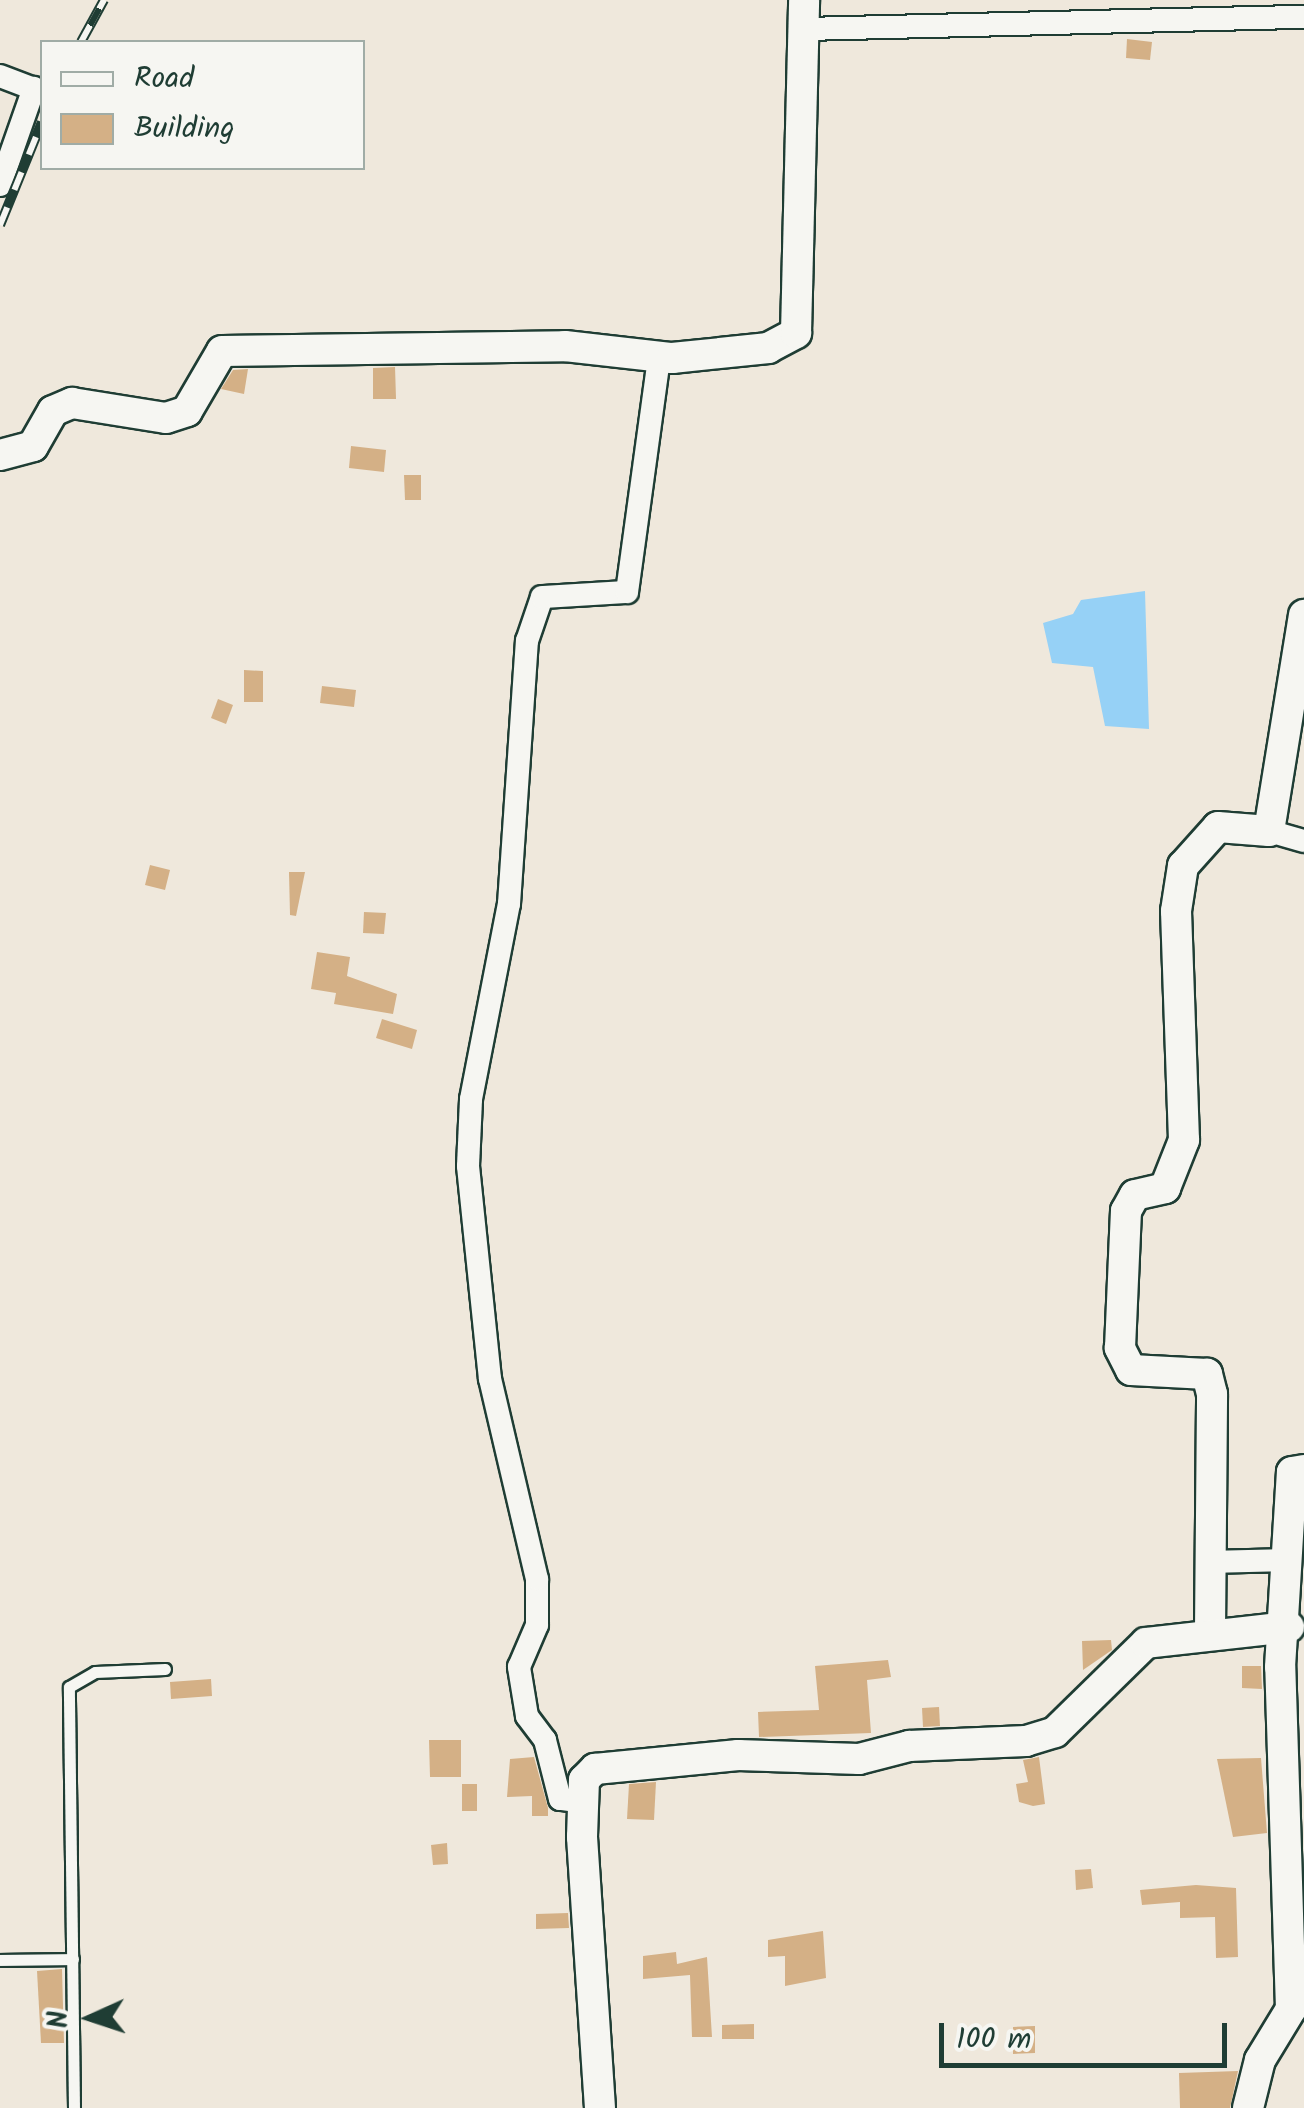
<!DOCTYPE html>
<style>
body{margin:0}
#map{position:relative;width:1304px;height:2108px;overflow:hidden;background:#efe8dc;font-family:Kalam,sans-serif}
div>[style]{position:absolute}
.water>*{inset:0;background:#96d1f6}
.building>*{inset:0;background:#d4b086}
.roads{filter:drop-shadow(2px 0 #1f3d34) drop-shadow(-2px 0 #1f3d34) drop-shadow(0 2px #1f3d34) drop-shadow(0 -2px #1f3d34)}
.lane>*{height:11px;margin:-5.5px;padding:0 5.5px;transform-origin:5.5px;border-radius:5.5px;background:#f6f6f2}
.street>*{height:22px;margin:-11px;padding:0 11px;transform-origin:11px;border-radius:11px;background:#f6f6f2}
.secondary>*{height:30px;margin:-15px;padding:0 15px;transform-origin:15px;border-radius:15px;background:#f6f6f2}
.rail>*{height:10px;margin-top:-5px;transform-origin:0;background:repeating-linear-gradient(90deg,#f6f6f2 0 19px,#1f3d34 0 38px);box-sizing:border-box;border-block:2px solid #1f3d34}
span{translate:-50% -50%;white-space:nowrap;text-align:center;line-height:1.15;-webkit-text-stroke:9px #f6f6f2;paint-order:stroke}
.legend{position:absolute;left:40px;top:40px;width:325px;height:130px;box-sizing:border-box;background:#f6f6f2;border:2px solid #a0aca6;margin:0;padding:12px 18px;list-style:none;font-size:30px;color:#1f3d34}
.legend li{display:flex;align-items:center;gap:20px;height:50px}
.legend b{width:50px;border:2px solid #a0aca6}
.north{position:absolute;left:40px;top:1968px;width:100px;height:100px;-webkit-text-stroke:8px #f6f6f2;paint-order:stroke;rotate:267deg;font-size:28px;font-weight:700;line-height:40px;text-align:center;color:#1f3d34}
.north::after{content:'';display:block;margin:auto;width:35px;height:45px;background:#1f3d34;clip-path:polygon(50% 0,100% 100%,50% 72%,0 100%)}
.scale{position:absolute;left:939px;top:2023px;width:288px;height:45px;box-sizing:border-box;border:5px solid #1f3d34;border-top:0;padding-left:12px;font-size:30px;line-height:35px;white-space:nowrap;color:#1f3d34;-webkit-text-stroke:8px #f6f6f2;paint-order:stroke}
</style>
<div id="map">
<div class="water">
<i style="clip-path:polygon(1145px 591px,1149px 729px,1105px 726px,1093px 667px,1052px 663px,1043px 623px,1073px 614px,1081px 600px)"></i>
</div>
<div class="building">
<i style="clip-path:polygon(1127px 39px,1152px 42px,1150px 60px,1126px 58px)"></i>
<i style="clip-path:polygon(395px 367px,396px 399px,373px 399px,373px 368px)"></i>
<i style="clip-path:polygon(248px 369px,244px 394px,221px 389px,233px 370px)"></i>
<i style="clip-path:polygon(351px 446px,386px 450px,384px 472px,349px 468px)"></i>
<i style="clip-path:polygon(404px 475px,421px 475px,421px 500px,405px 500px)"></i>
<i style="clip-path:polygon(244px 670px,263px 671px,263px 702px,244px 702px)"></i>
<i style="clip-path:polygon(322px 686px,356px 690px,354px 707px,320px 703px)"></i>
<i style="clip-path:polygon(218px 699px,233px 705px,226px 724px,211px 718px)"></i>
<i style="clip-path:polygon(150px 865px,170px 870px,165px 890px,145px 885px)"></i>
<i style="clip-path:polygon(289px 872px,305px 872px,296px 916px,290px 915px)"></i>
<i style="clip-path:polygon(364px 912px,386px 913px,384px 934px,363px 933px)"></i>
<i style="clip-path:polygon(317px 952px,350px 957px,347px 976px,397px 994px,393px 1014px,334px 1004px,336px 993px,311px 989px)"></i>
<i style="clip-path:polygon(382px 1019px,417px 1030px,412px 1049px,376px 1038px)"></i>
<i style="clip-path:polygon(1111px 1640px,1112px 1650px,1083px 1670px,1082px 1641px)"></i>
<i style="clip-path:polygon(888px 1660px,891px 1677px,867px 1680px,871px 1733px,759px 1737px,758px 1712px,819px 1710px,815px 1666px)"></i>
<i style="clip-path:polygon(1242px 1666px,1261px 1666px,1262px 1689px,1242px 1688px)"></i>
<i style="clip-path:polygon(211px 1679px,212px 1696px,171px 1699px,170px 1682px)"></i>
<i style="clip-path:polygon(939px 1707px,940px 1726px,923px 1727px,922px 1708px)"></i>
<i style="clip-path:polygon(429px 1740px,461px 1740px,461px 1777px,430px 1777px)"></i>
<i style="clip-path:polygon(534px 1757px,548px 1808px,548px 1816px,532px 1816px,532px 1796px,507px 1797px,510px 1759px)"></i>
<i style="clip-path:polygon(1039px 1757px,1045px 1804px,1033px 1806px,1019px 1802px,1016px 1784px,1028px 1782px,1023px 1760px)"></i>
<i style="clip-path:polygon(1261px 1758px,1267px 1833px,1233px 1837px,1217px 1759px)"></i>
<i style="clip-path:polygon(656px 1782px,654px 1820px,627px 1819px,629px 1784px)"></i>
<i style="clip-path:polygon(462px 1784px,477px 1784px,477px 1811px,462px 1811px)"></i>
<i style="clip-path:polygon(447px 1843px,448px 1864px,433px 1865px,431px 1845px)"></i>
<i style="clip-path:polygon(1091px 1869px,1093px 1888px,1076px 1890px,1075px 1870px)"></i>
<i style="clip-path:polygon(1196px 1885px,1236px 1888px,1238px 1957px,1216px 1958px,1215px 1917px,1180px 1918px,1180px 1902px,1142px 1905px,1140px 1890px)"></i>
<i style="clip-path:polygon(568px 1913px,569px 1928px,536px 1929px,536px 1914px)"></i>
<i style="clip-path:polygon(823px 1931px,826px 1978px,785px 1986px,785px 1956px,768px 1957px,768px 1940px)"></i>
<i style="clip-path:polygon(676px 1952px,677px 1964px,707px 1957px,712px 2037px,692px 2037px,690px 1975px,643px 1979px,643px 1956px)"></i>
<i style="clip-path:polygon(62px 1969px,64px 2043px,41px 2043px,37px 1971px)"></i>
<i style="clip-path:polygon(754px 2024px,754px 2039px,722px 2039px,722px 2025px)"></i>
<i style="clip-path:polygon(1035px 2026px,1035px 2053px,1013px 2054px,1013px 2027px)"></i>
<i style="clip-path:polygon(1238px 2071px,1230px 2108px,1180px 2108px,1179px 2073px)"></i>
</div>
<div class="roads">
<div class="lane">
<i style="left:0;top:1960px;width:73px;rotate:-0.8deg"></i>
<i style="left:74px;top:2108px;width:421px;rotate:-90.7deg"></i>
<i style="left:69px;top:1687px;width:30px;rotate:-30deg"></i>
<i style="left:95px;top:1672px;width:70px;rotate:-2.5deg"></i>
</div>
<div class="street">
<i style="left:805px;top:29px;width:499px;rotate:-1.4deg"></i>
<i style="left:0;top:76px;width:45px;rotate:20.9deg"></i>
<i style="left:0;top:185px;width:103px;rotate:-70.7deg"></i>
<i style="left:1269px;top:831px;width:36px;rotate:16deg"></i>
<i style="left:1209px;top:1562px;width:79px;rotate:-1.5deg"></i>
<i style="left:585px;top:1802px;width:25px;rotate:-173deg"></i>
<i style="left:560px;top:1799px;width:61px;rotate:-104.3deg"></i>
<i style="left:545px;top:1740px;width:30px;rotate:-127deg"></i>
<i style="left:527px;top:1716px;width:50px;rotate:-99.3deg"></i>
<i style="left:519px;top:1667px;width:46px;rotate:-66.8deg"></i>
<i style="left:537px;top:1625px;width:46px;rotate:-90deg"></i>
<i style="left:537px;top:1579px;width:205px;rotate:-103.2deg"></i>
<i style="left:490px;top:1379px;width:214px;rotate:-95.9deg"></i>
<i style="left:468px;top:1166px;width:67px;rotate:-87.4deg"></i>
<i style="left:471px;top:1099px;width:199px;rotate:-79deg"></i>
<i style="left:509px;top:904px;width:264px;rotate:-86.1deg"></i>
<i style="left:527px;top:641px;width:46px;rotate:-71.2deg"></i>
<i style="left:542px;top:597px;width:85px;rotate:-3.4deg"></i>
<i style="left:627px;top:592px;width:237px;rotate:-82.2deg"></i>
</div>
<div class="secondary">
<i style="left:0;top:455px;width:34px;rotate:-15deg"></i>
<i style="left:33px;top:446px;width:40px;rotate:-60.3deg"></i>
<i style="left:53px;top:411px;width:21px;rotate:-23deg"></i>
<i style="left:72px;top:403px;width:95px;rotate:9.1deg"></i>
<i style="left:166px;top:418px;width:22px;rotate:-18deg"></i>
<i style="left:187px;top:411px;width:69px;rotate:-59.7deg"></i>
<i style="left:222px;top:351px;width:343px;rotate:-0.8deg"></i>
<i style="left:565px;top:346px;width:108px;rotate:6.4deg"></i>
<i style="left:672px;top:358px;width:97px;rotate:-5.9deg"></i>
<i style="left:768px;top:348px;width:32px;rotate:-28deg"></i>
<i style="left:796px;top:333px;width:333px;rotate:-88.6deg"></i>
<i style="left:1210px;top:1631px;width:237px;rotate:-89.5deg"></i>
<i style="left:1212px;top:1394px;width:21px;rotate:-104deg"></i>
<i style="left:1207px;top:1374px;width:76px;rotate:-177deg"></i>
<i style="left:1131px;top:1370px;width:25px;rotate:-117deg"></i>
<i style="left:1120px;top:1348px;width:137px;rotate:-87.5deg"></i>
<i style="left:1126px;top:1211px;width:18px;rotate:-61deg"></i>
<i style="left:1135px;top:1195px;width:31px;rotate:-13deg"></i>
<i style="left:1165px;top:1188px;width:52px;rotate:-68.4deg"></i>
<i style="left:1184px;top:1140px;width:229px;rotate:-92deg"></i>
<i style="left:1176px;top:911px;width:46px;rotate:-81.2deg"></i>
<i style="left:1183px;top:866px;width:52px;rotate:-48.1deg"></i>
<i style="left:1218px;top:827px;width:51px;rotate:4.5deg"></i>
<i style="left:1269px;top:831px;width:219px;rotate:-80.8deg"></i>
<i style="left:600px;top:2108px;width:272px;rotate:-93.8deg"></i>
<i style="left:582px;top:1837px;width:57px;rotate:-88deg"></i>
<i style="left:584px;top:1780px;width:16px;rotate:-45deg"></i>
<i style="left:595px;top:1769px;width:144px;rotate:-5.6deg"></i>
<i style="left:738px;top:1755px;width:121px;rotate:1.9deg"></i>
<i style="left:859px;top:1759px;width:52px;rotate:-14.6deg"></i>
<i style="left:909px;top:1746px;width:117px;rotate:-2.4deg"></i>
<i style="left:1026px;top:1741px;width:30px;rotate:-17deg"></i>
<i style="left:1055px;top:1732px;width:127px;rotate:-44.4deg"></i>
<i style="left:1146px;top:1643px;width:144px;rotate:-6.4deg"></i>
<i style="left:1248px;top:2108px;width:49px;rotate:-76deg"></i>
<i style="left:1260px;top:2060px;width:60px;rotate:-58.7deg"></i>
<i style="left:1291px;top:2009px;width:342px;rotate:-91.8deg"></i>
<i style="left:1280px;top:1667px;width:195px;rotate:-86.5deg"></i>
<i style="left:1292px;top:1472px;width:12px;rotate:-9deg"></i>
</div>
</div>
<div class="rail">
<i style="left:81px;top:42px;width:48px;rotate:-61.3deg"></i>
<i style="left:0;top:225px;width:111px;rotate:-67.8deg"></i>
</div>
<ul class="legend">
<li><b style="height:12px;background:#f6f6f2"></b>Road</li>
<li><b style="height:28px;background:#d4b086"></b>Building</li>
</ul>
<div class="north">N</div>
<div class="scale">100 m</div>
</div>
